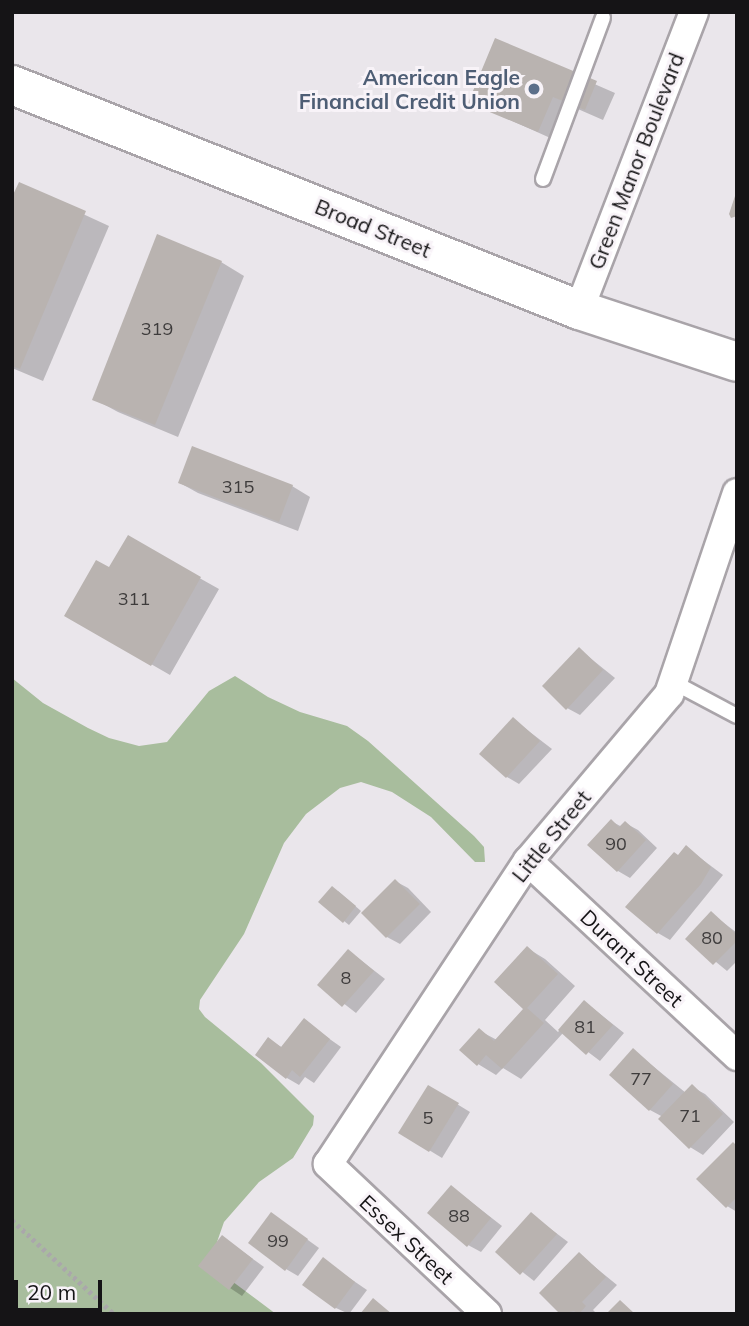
<!DOCTYPE html>
<style>
body{margin:0}
#map{position:relative;width:749px;height:1326px;overflow:hidden;background:#eae6eb;font-family:Mulish,sans-serif}
div>[style]{position:absolute}
.green>*{inset:0;background:#a8bd9d}
.shadow>*{inset:0;background:#0003}
.building>*{inset:0;background:#b9b3b0}
.path>*{height:4.5px;margin-top:-2.25px;transform-origin:0;background:repeating-linear-gradient(90deg,#aaa7ab 0 3.5px,transparent 0 7px)}
.roads{filter:drop-shadow(2px 0 #a9a4a9) drop-shadow(-2px 0 #a9a4a9) drop-shadow(0 2px #a9a4a9) drop-shadow(0 -2px #a9a4a9)}
.service>*{height:14px;margin:-7px;padding:0 7px;transform-origin:7px;border-radius:7px;background:#fff}
.minor>*{height:28px;margin:-14px;padding:0 14px;transform-origin:14px;border-radius:14px;background:#fff}
.secondary>*{height:38px;margin:-19px;padding:0 19px;transform-origin:19px;border-radius:19px;background:#fff}
.dots>*{width:19px;height:19px;translate:-50% -50%;box-sizing:border-box;border:4px solid #f8f3f8;border-radius:50%}
span{translate:-50% -50%;white-space:nowrap;text-align:center;line-height:1.15;-webkit-text-stroke:6px #f8f3f8;paint-order:stroke}
.number-label{font-size:18px;color:#3e3c3c}
.number-label span{-webkit-text-stroke-width:0}
.service-label{font-size:21px;color:#4e5e75;font-weight:700}
.right{translate:-100% -50%;text-align:right}
.street-label{font-size:21px;color:#151416}
.frame{position:absolute;inset:0;border:14px solid #151416;pointer-events:none}
.scale{position:absolute;left:14px;top:1280px;width:88px;height:32px;box-sizing:border-box;border:4px solid #151416;border-top:0;padding-left:9px;font-size:21px;line-height:24px;white-space:nowrap;color:#151416;-webkit-text-stroke:5px #f8f3f8;paint-order:stroke}
</style>
<div id="map">
<div class="green">
<i style="clip-path:polygon(235px 676px,268px 697px,300px 712px,347px 726px,368px 741px,474px 836px,484px 847px,485px 862px,475px 862px,431px 817px,392px 792px,361px 782px,340px 788px,306px 814px,284px 843px,244px 934px,200px 1000px,199px 1009px,205px 1017px,261px 1063px,314px 1116px,313px 1125px,293px 1158px,259px 1182px,224px 1222px,217px 1242px,221px 1273px,276px 1314px,12px 1314px,12px 678px,43px 703px,88px 728px,109px 738px,139px 746px,167px 742px,209px 691px)"></i>
</div>
<div class="shadow">
<i style="clip-path:polygon(496px 41px,615px 93px,603px 120px,571px 106px,557px 141px,470px 102px)"></i>
<i style="clip-path:polygon(20px 185px,109px 226px,43px 381px,12px 368px,12px 199px)"></i>
<i style="clip-path:polygon(221px 262px,244px 276px,178px 437px,118px 412px,94px 399px)"></i>
<i style="clip-path:polygon(180px 483px,292px 486px,310px 497px,298px 531px,198px 493px)"></i>
<i style="clip-path:polygon(128px 538px,219px 589px,170px 675px,66px 615px,110px 569px)"></i>
<i style="clip-path:polygon(579px 649px,615px 678px,580px 715px,567px 708px)"></i>
<i style="clip-path:polygon(513px 719px,552px 749px,519px 784px,507px 777px)"></i>
<i style="clip-path:polygon(611px 821px,622px 827px,625px 823px,638px 830px,657px 848px,630px 878px,618px 871px)"></i>
<i style="clip-path:polygon(687px 848px,723px 875px,670px 940px,658px 933px,679px 857px)"></i>
<i style="clip-path:polygon(395px 881px,408px 888px,431px 912px,400px 944px,387px 937px,364px 913px)"></i>
<i style="clip-path:polygon(338px 891px,361px 911px,349px 925px,344px 921px)"></i>
<i style="clip-path:polygon(711px 913px,737px 933px,737px 961px,727px 971px,688px 939px)"></i>
<i style="clip-path:polygon(527px 948px,545px 959px,575px 986px,545px 1020px,558px 1032px,585px 1002px,624px 1033px,600px 1061px,563px 1033px,521px 1079px,503px 1068px,496px 1075px,478px 1064px,480px 1031px,497px 1040px,525px 1009px)"></i>
<i style="clip-path:polygon(349px 951px,385px 979px,356px 1013px,320px 985px)"></i>
<i style="clip-path:polygon(304px 1021px,341px 1047px,314px 1083px,305px 1077px,299px 1085px,287px 1078px,269px 1040px,283px 1048px)"></i>
<i style="clip-path:polygon(633px 1050px,686px 1093px,692px 1087px,705px 1094px,734px 1122px,703px 1155px,690px 1147px,663px 1117px,650px 1110px)"></i>
<i style="clip-path:polygon(429px 1087px,470px 1112px,442px 1158px,401px 1133px)"></i>
<i style="clip-path:polygon(737px 1146px,737px 1212px,727px 1206px)"></i>
<i style="clip-path:polygon(452px 1187px,502px 1226px,481px 1252px,468px 1245px)"></i>
<i style="clip-path:polygon(272px 1214px,319px 1248px,298px 1276px,286px 1269px)"></i>
<i style="clip-path:polygon(531px 1214px,568px 1242px,534px 1281px,497px 1252px)"></i>
<i style="clip-path:polygon(223px 1237px,264px 1267px,242px 1296px,230px 1288px)"></i>
<i style="clip-path:polygon(579px 1254px,617px 1285px,593px 1310px,597px 1314px,563px 1314px,541px 1293px)"></i>
<i style="clip-path:polygon(323px 1260px,367px 1290px,349px 1314px,336px 1308px)"></i>
</div>
<div class="building">
<i style="clip-path:polygon(495px 38px,597px 81px,585px 110px,553px 97px,538px 132px,468px 103px)"></i>
<i style="clip-path:polygon(19px 182px,86px 211px,20px 369px,12px 366px,12px 197px)"></i>
<i style="clip-path:polygon(736px 193px,737px 216px,731px 218px,729px 214px)"></i>
<i style="clip-path:polygon(157px 234px,222px 261px,155px 425px,92px 400px)"></i>
<i style="clip-path:polygon(192px 446px,293px 485px,279px 522px,178px 483px)"></i>
<i style="clip-path:polygon(128px 535px,201px 577px,151px 666px,64px 616px,96px 560px,109px 567px)"></i>
<i style="clip-path:polygon(579px 647px,603px 670px,566px 710px,542px 686px)"></i>
<i style="clip-path:polygon(513px 717px,540px 741px,506px 778px,479px 754px)"></i>
<i style="clip-path:polygon(611px 819px,619px 827px,625px 821px,646px 840px,617px 872px,587px 845px)"></i>
<i style="clip-path:polygon(686px 845px,711px 867px,701px 884px,657px 934px,625px 907px,674px 852px,678px 855px)"></i>
<i style="clip-path:polygon(395px 879px,420px 904px,386px 938px,361px 913px)"></i>
<i style="clip-path:polygon(332px 886px,356px 906px,343px 923px,318px 902px)"></i>
<i style="clip-path:polygon(711px 911px,737px 935px,737px 941px,713px 965px,685px 939px)"></i>
<i style="clip-path:polygon(527px 946px,558px 974px,527px 1008px,544px 1023px,502px 1069px,486px 1055px,477px 1066px,459px 1050px,479px 1028px,494px 1041px,523px 1009px,494px 982px)"></i>
<i style="clip-path:polygon(348px 949px,374px 971px,342px 1007px,317px 985px)"></i>
<i style="clip-path:polygon(584px 1000px,613px 1025px,586px 1055px,558px 1030px)"></i>
<i style="clip-path:polygon(304px 1018px,330px 1039px,300px 1077px,292px 1070px,286px 1079px,255px 1055px,268px 1037px,281px 1047px)"></i>
<i style="clip-path:polygon(633px 1048px,673px 1084px,649px 1111px,609px 1075px)"></i>
<i style="clip-path:polygon(692px 1084px,723px 1114px,689px 1149px,658px 1119px)"></i>
<i style="clip-path:polygon(428px 1085px,459px 1103px,429px 1152px,398px 1133px)"></i>
<i style="clip-path:polygon(733px 1142px,737px 1146px,737px 1197px,726px 1208px,696px 1179px)"></i>
<i style="clip-path:polygon(451px 1185px,491px 1218px,467px 1247px,427px 1213px)"></i>
<i style="clip-path:polygon(271px 1212px,308px 1239px,285px 1271px,248px 1243px)"></i>
<i style="clip-path:polygon(531px 1212px,557px 1234px,520px 1275px,495px 1252px)"></i>
<i style="clip-path:polygon(222px 1235px,253px 1259px,229px 1290px,198px 1266px)"></i>
<i style="clip-path:polygon(579px 1252px,606px 1277px,582px 1302px,586px 1306px,579px 1314px,574px 1311px,560px 1314px,539px 1293px)"></i>
<i style="clip-path:polygon(323px 1257px,355px 1282px,335px 1309px,302px 1285px)"></i>
<i style="clip-path:polygon(373px 1298px,392px 1314px,360px 1314px)"></i>
<i style="clip-path:polygon(620px 1300px,635px 1314px,606px 1314px)"></i>
</div>
<div class="path">
<i style="left:12px;top:1220px;width:139px;rotate:42.7deg"></i>
</div>
<div class="roads">
<div class="service">
<i style="left:543px;top:179px;width:172px;rotate:-69.6deg"></i>
<i style="left:673px;top:682px;width:72px;rotate:28deg"></i>
</div>
<div class="minor">
<i style="left:579px;top:310px;width:319px;rotate:-68.9deg"></i>
<i style="left:528px;top:861px;width:286px;rotate:43deg"></i>
<i style="left:487px;top:1314px;width:219px;rotate:-136.7deg"></i>
<i style="left:328px;top:1164px;width:363px;rotate:-56.6deg"></i>
<i style="left:528px;top:861px;width:219px;rotate:-49.8deg"></i>
<i style="left:669px;top:694px;width:212px;rotate:-71.3deg"></i>
</div>
<div class="secondary">
<i style="left:12px;top:85px;width:610px;rotate:21.64deg"></i>
<i style="left:579px;top:310px;width:166px;rotate:18.2deg"></i>
</div>
</div>
<div class="dots">
<i style="left:534px;top:89px;background:#5c6f8a"></i>
</div>
<div class="number-label">
<span style="left:157px;top:329px">319</span>
<span style="left:238px;top:487px">315</span>
<span style="left:134px;top:599px">311</span>
<span style="left:616px;top:844px">90</span>
<span style="left:712px;top:938px">80</span>
<span style="left:346px;top:978px">8</span>
<span style="left:585px;top:1027px">81</span>
<span style="left:641px;top:1079px">77</span>
<span style="left:690px;top:1116px">71</span>
<span style="left:428px;top:1118px">5</span>
<span style="left:459px;top:1216px">88</span>
<span style="left:278px;top:1241px">99</span>
</div>
<div class="service-label">
<span class="right" style="left:520px;top:89px">American Eagle<br>Financial Credit Union</span>
</div>
<div class="street-label">
<span style="left:636px;top:161px;rotate:-69deg">Green Manor Boulevard</span>
<span style="left:373px;top:228px;rotate:22deg">Broad Street</span>
<span style="left:551px;top:836px;rotate:-51deg">Little Street</span>
<span style="left:632px;top:958px;rotate:43deg">Durant Street</span>
<span style="left:407px;top:1239px;rotate:43deg">Essex Street</span>
</div>
<div class="frame"></div>
<div class="scale">20 m</div>
</div>
